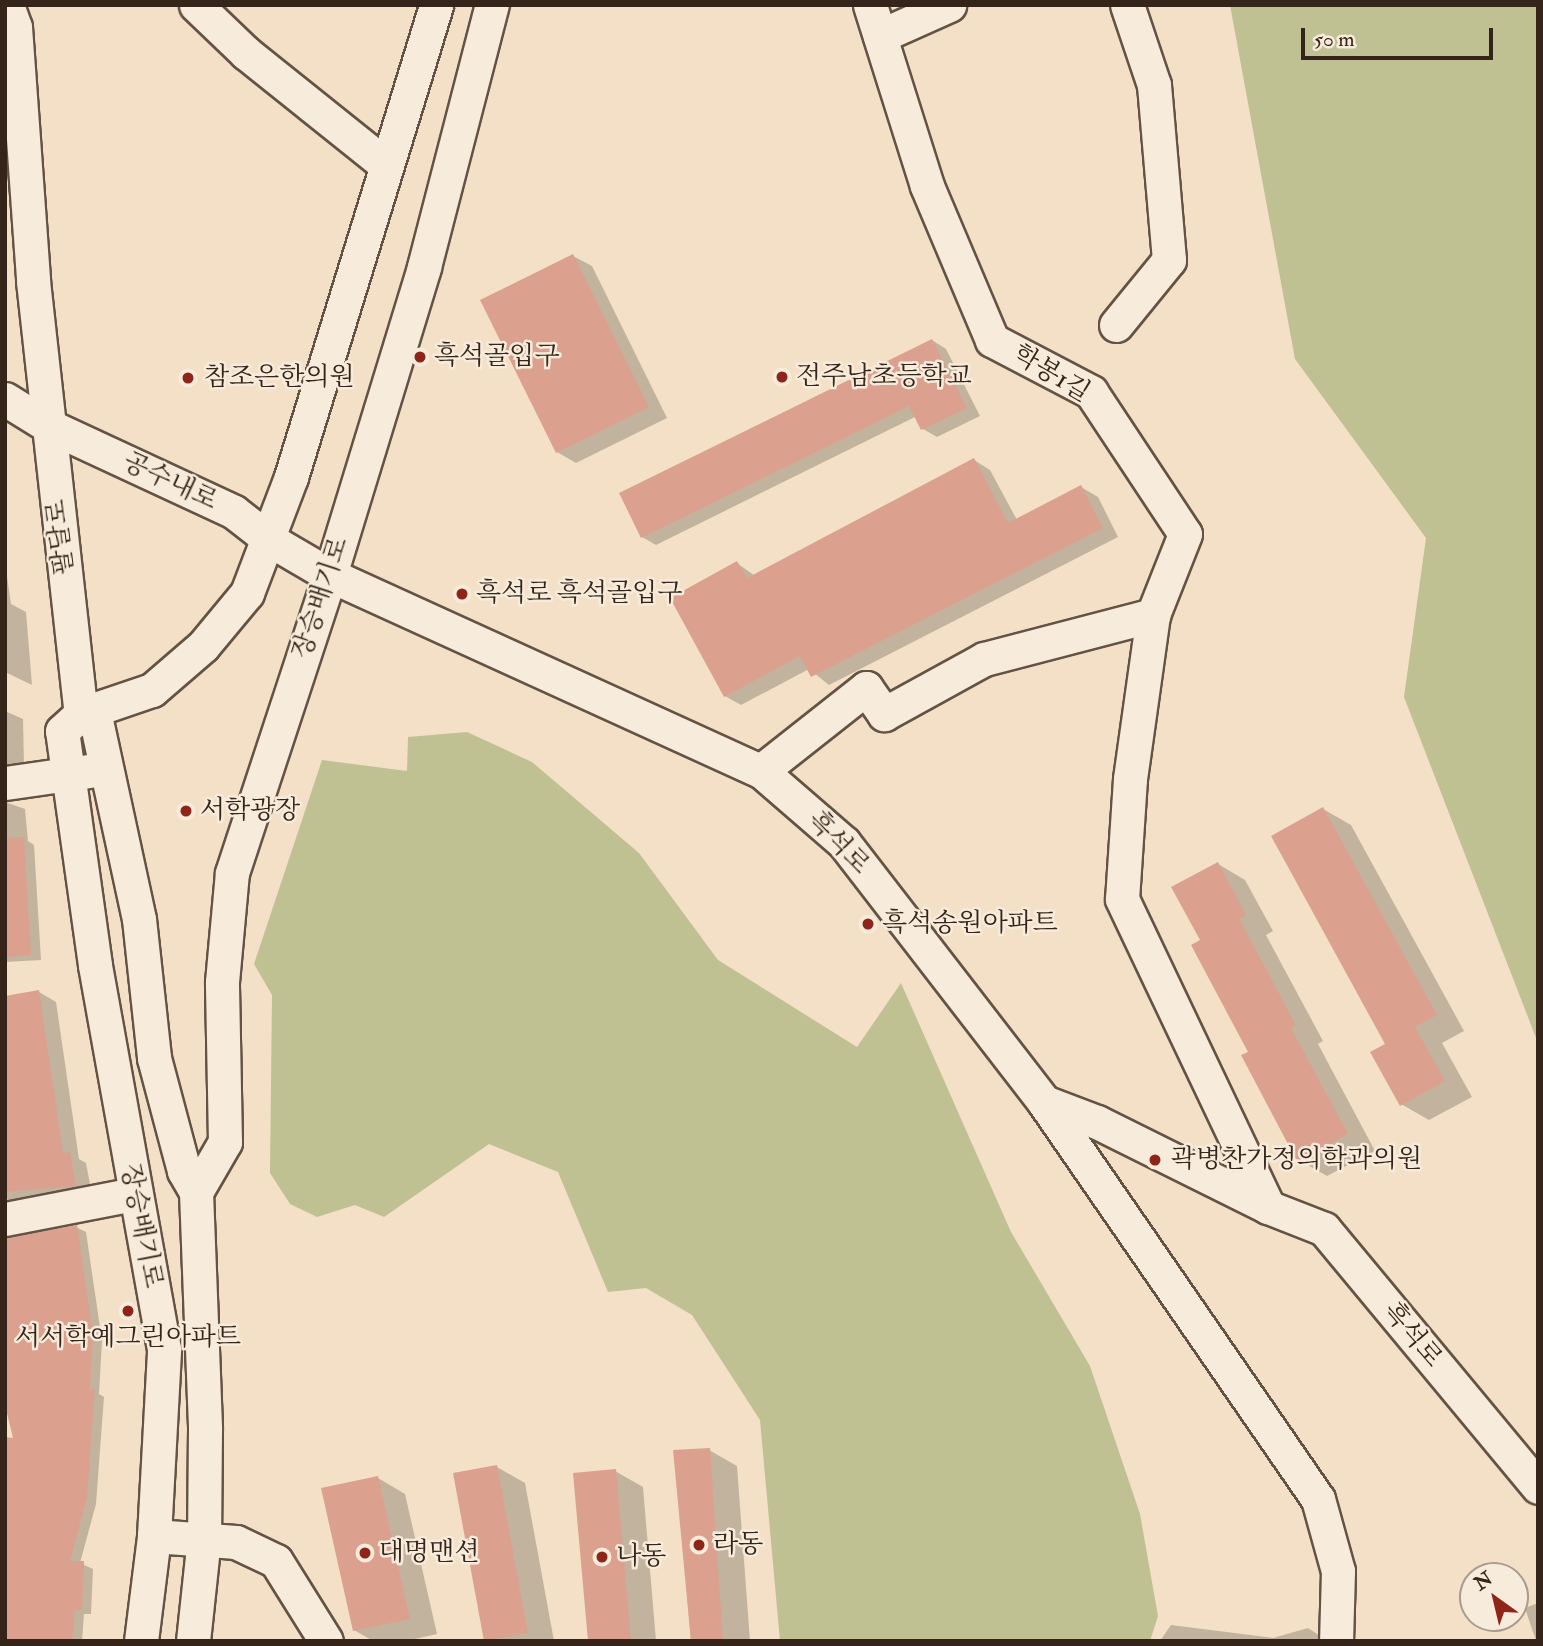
<!DOCTYPE html>
<meta charset="utf-8">
<style>
body{margin:0}
#map{position:relative;width:1543px;height:1646px;overflow:hidden;background:#f3e0c7;font-family:"IM FELL Double Pica","Noto Serif KR",serif}
div>[style]{position:absolute}
.green>*{inset:0;background:#bfc193}
.shadow>*{inset:0;background:#0003}
.building>*{inset:0;background:#dba18e}
.roads{filter:drop-shadow(2px 0 #645344) drop-shadow(-2px 0 #645344) drop-shadow(0 2px #645344) drop-shadow(0 -2px #645344)}
.minor>*{height:33px;margin:-16.5px;padding:0 16.5px;transform-origin:16.5px;border-radius:16.5px;background:#f7ebdb}
.dots>*{width:19px;height:19px;translate:-50% -50%;box-sizing:border-box;border:4px solid #f7ebdb;border-radius:50%}
span{translate:-50% -50%;white-space:nowrap;text-align:center;line-height:1.15;-webkit-text-stroke:5px #f7ebdb;paint-order:stroke}
.poi-label{font-size:26px;color:#342419}
.left{translate:0 -50%;text-align:left}
.street-label{font-size:26px;color:#342419}
.frame{position:absolute;inset:0;border:7px solid #342419;pointer-events:none}
.north{position:absolute;left:1459px;top:1562px;width:70px;height:70px;box-sizing:border-box;background:#f7ebdb;border:2px solid #a99b8d;border-radius:50%;rotate:326deg;font-size:19px;font-weight:700;line-height:28px;text-align:center;color:#342419}
.north::after{content:'';display:block;margin:auto;width:24px;height:32px;background:#8f2418;clip-path:polygon(50% 0,100% 100%,50% 72%,0 100%)}
.scale{position:absolute;left:1301px;top:28px;width:192px;height:32px;box-sizing:border-box;border:4px solid #342419;border-top:0;padding-left:9px;font-size:21px;line-height:24px;white-space:nowrap;color:#342419;-webkit-text-stroke:5px #f7ebdb;paint-order:stroke}
</style>
<div id="map">
<div class="green">
<i style="clip-path:polygon(1230px 5px,1538px 5px,1538px 1043px,1404px 697px,1426px 538px,1295px 359px)"></i>
<i style="clip-path:polygon(467px 732px,532px 762px,639px 853px,718px 960px,857px 1047px,901px 983px,1011px 1232px,1090px 1366px,1140px 1514px,1158px 1616px,1150px 1641px,780px 1641px,760px 1420px,692px 1315px,646px 1288px,608px 1292px,558px 1172px,489px 1144px,384px 1217px,355px 1205px,317px 1217px,290px 1204px,270px 1173px,272px 995px,254px 964px,322px 760px,407px 771px,408px 737px)"></i>
</div>
<div class="shadow">
<i style="clip-path:polygon(573px 256px,592px 266px,667px 418px,576px 463px,557px 452px)"></i>
<i style="clip-path:polygon(932px 340px,946px 349px,980px 416px,937px 437px,923px 429px,917px 416px,656px 545px,642px 537px)"></i>
<i style="clip-path:polygon(974px 460px,990px 470px,1017px 520px,1081px 487px,1098px 497px,1118px 537px,829px 685px,809px 669px,741px 705px,725px 696px,737px 563px,755px 576px)"></i>
<i style="clip-path:polygon(5px 562px,11px 604px,26px 612px,32px 685px,5px 672px)"></i>
<i style="clip-path:polygon(5px 711px,23px 719px,24px 766px,5px 772px)"></i>
<i style="clip-path:polygon(5px 802px,25px 809px,28px 841px,34px 845px,41px 960px,5px 962px)"></i>
<i style="clip-path:polygon(1323px 809px,1351px 825px,1464px 1031px,1442px 1043px,1472px 1097px,1429px 1120px,1401px 1104px)"></i>
<i style="clip-path:polygon(1218px 864px,1245px 880px,1273px 931px,1266px 935px,1323px 1041px,1318px 1044px,1375px 1151px,1327px 1176px,1299px 1160px,1243px 1056px,1250px 1052px,1202px 941px)"></i>
<i style="clip-path:polygon(39px 992px,56px 1002px,79px 1159px,86px 1163px,92px 1195px,10px 1201px,5px 1198px,5px 1090px)"></i>
<i style="clip-path:polygon(76px 1227px,86px 1232px,102px 1341px,99px 1394px,104px 1397px,96px 1504px,80px 1563px,93px 1569px,91px 1614px,84px 1614px,82px 1641px,5px 1641px,15px 1440px)"></i>
<i style="clip-path:polygon(709px 1450px,737px 1466px,750px 1641px,691px 1641px,675px 1451px)"></i>
<i style="clip-path:polygon(497px 1467px,525px 1483px,554px 1641px,486px 1640px)"></i>
<i style="clip-path:polygon(615px 1471px,643px 1487px,656px 1641px,589px 1641px)"></i>
<i style="clip-path:polygon(378px 1478px,405px 1494px,437px 1634px,406px 1641px,373px 1641px,354px 1630px)"></i>
<i style="clip-path:polygon(1538px 1603px,1538px 1641px,1536px 1641px,1525px 1608px)"></i>
<i style="clip-path:polygon(1171px 1625px,1273px 1638px,1308px 1628px,1328px 1641px,1160px 1641px)"></i>
</div>
<div class="building">
<i style="clip-path:polygon(573px 254px,649px 407px,556px 453px,480px 300px)"></i>
<i style="clip-path:polygon(932px 339px,967px 408px,921px 430px,909px 406px,641px 538px,619px 493px)"></i>
<i style="clip-path:polygon(974px 458px,1008px 523px,1081px 485px,1103px 528px,811px 677px,800px 656px,724px 697px,670px 598px,737px 561px,747px 578px)"></i>
<i style="clip-path:polygon(1323px 807px,1437px 1015px,1415px 1027px,1445px 1081px,1400px 1106px,1370px 1052px,1385px 1044px,1271px 836px)"></i>
<i style="clip-path:polygon(24px 837px,31px 955px,5px 957px,5px 838px)"></i>
<i style="clip-path:polygon(1218px 862px,1246px 915px,1239px 919px,1296px 1025px,1291px 1028px,1348px 1134px,1297px 1161px,1241px 1055px,1248px 1052px,1191px 945px,1200px 940px,1171px 887px)"></i>
<i style="clip-path:polygon(39px 990px,63px 1153px,70px 1152px,76px 1186px,5px 1192px,5px 996px)"></i>
<i style="clip-path:polygon(77px 1225px,93px 1335px,90px 1389px,95px 1389px,87px 1498px,70px 1561px,84px 1561px,82px 1610px,75px 1610px,72px 1641px,5px 1641px,5px 1437px,13px 1438px,5px 1405px,5px 1238px)"></i>
<i style="clip-path:polygon(710px 1448px,723px 1641px,691px 1641px,673px 1450px)"></i>
<i style="clip-path:polygon(497px 1465px,528px 1633px,484px 1641px,453px 1473px)"></i>
<i style="clip-path:polygon(616px 1469px,631px 1641px,588px 1641px,573px 1473px)"></i>
<i style="clip-path:polygon(378px 1476px,410px 1619px,353px 1631px,321px 1488px)"></i>
</div>
<div class="roads">
<div class="minor">
<i style="left:7px;top:5px;width:23px;rotate:70deg"></i>
<i style="left:15px;top:27px;width:255px;rotate:85.9deg"></i>
<i style="left:33px;top:281px;width:436px;rotate:83.7deg"></i>
<i style="left:196px;top:5px;width:69px;rotate:43.8deg"></i>
<i style="left:246px;top:53px;width:179px;rotate:38.7deg"></i>
<i style="left:870px;top:5px;width:190px;rotate:72.5deg"></i>
<i style="left:927px;top:186px;width:167px;rotate:67.1deg"></i>
<i style="left:992px;top:340px;width:112px;rotate:27.7deg"></i>
<i style="left:1091px;top:392px;width:170px;rotate:56.5deg"></i>
<i style="left:1185px;top:534px;width:87px;rotate:111.6deg"></i>
<i style="left:1153px;top:615px;width:166px;rotate:98deg"></i>
<i style="left:1130px;top:779px;width:120px;rotate:93.8deg"></i>
<i style="left:1122px;top:899px;width:341px;rotate:64.6deg"></i>
<i style="left:880px;top:36px;width:76px;rotate:-24.2deg"></i>
<i style="left:1116px;top:325px;width:84px;rotate:-50.8deg"></i>
<i style="left:1169px;top:260px;width:176px;rotate:-94.9deg"></i>
<i style="left:1154px;top:85px;width:84px;rotate:-108.6deg"></i>
<i style="left:5px;top:399px;width:49px;rotate:31.8deg"></i>
<i style="left:47px;top:425px;width:206px;rotate:24.9deg"></i>
<i style="left:234px;top:512px;width:46px;rotate:37.9deg"></i>
<i style="left:270px;top:540px;width:69px;rotate:30.3deg"></i>
<i style="left:330px;top:575px;width:473px;rotate:24.5deg"></i>
<i style="left:761px;top:771px;width:110px;rotate:40.9deg"></i>
<i style="left:844px;top:843px;width:327px;rotate:52.3deg"></i>
<i style="left:1044px;top:1102px;width:57px;rotate:20.7deg"></i>
<i style="left:1097px;top:1122px;width:191px;rotate:26.4deg"></i>
<i style="left:1268px;top:1207px;width:60px;rotate:21.4deg"></i>
<i style="left:1324px;top:1229px;width:335px;rotate:50.3deg"></i>
<i style="left:81px;top:714px;width:19px;rotate:35deg"></i>
<i style="left:97px;top:725px;width:198px;rotate:77.8deg"></i>
<i style="left:139px;top:919px;width:140px;rotate:83.8deg"></i>
<i style="left:154px;top:1058px;width:117px;rotate:75.1deg"></i>
<i style="left:184px;top:1171px;width:24px;rotate:60deg"></i>
<i style="left:196px;top:1192px;width:237px;rotate:87.8deg"></i>
<i style="left:205px;top:1429px;width:109px;rotate:90.5deg"></i>
<i style="left:204px;top:1538px;width:104px;rotate:96.1deg"></i>
<i style="left:761px;top:771px;width:134px;rotate:-38.3deg"></i>
<i style="left:866px;top:688px;width:32px;rotate:55deg"></i>
<i style="left:884px;top:714px;width:114px;rotate:-28.8deg"></i>
<i style="left:984px;top:659px;width:175px;rotate:-14.6deg"></i>
<i style="left:5px;top:783px;width:85px;rotate:-8.1deg"></i>
<i style="left:1044px;top:1102px;width:482px;rotate:55.4deg"></i>
<i style="left:1318px;top:1499px;width:75px;rotate:74.5deg"></i>
<i style="left:1338px;top:1571px;width:70px;rotate:91.6deg"></i>
<i style="left:196px;top:1192px;width:58px;rotate:-59.9deg"></i>
<i style="left:225px;top:1142px;width:160px;rotate:-91.1deg"></i>
<i style="left:222px;top:982px;width:109px;rotate:-84.8deg"></i>
<i style="left:232px;top:873px;width:314px;rotate:-71.8deg"></i>
<i style="left:330px;top:575px;width:322px;rotate:-73deg"></i>
<i style="left:424px;top:267px;width:271px;rotate:-75.5deg"></i>
<i style="left:5px;top:1219px;width:131px;rotate:-11deg"></i>
<i style="left:154px;top:1536px;width:82px;rotate:4.2deg"></i>
<i style="left:236px;top:1542px;width:44px;rotate:25.4deg"></i>
<i style="left:276px;top:1561px;width:94px;rotate:58deg"></i>
<i style="left:141px;top:1641px;width:106px;rotate:-82.9deg"></i>
<i style="left:154px;top:1536px;width:187px;rotate:-86.9deg"></i>
<i style="left:164px;top:1349px;width:390px;rotate:-100.2deg"></i>
<i style="left:95px;top:965px;width:236px;rotate:-98deg"></i>
<i style="left:62px;top:731px;width:25px;rotate:-42deg"></i>
<i style="left:81px;top:714px;width:75px;rotate:-18.7deg"></i>
<i style="left:152px;top:690px;width:67px;rotate:-40.8deg"></i>
<i style="left:203px;top:646px;width:69px;rotate:-50.3deg"></i>
<i style="left:247px;top:593px;width:124px;rotate:-69.2deg"></i>
<i style="left:291px;top:477px;width:494px;rotate:-72.9deg"></i>
</div>
</div>
<div class="dots">
<i style="left:420px;top:357px;background:#8f2418"></i>
<i style="left:782px;top:377px;background:#8f2418"></i>
<i style="left:188px;top:378px;background:#8f2418"></i>
<i style="left:462px;top:594px;background:#8f2418"></i>
<i style="left:186px;top:811px;background:#8f2418"></i>
<i style="left:868px;top:924px;background:#8f2418"></i>
<i style="left:1155px;top:1160px;background:#8f2418"></i>
<i style="left:128px;top:1311px;background:#8f2418"></i>
<i style="left:699px;top:1545px;background:#8f2418"></i>
<i style="left:365px;top:1553px;background:#8f2418"></i>
<i style="left:602px;top:1557px;background:#8f2418"></i>
</div>
<div class="poi-label">
<span class="left" style="left:434px;top:357px">흑석골입구</span>
<span class="left" style="left:796px;top:377px">전주남초등학교</span>
<span class="left" style="left:204px;top:378px">참조은한의원</span>
<span class="left" style="left:476px;top:594px">흑석로 흑석골입구</span>
<span class="left" style="left:200px;top:811px">서학광장</span>
<span class="left" style="left:882px;top:924px">흑석송원아파트</span>
<span class="left" style="left:1171px;top:1160px">곽병찬가정의학과의원</span>
<span style="left:128px;top:1338px">서서학예그린아파트</span>
<span class="left" style="left:713px;top:1545px">라동</span>
<span class="left" style="left:379px;top:1553px">대명맨션</span>
<span class="left" style="left:616px;top:1557px">나동</span>
</div>
<div class="street-label">
<span style="left:1051px;top:374px;rotate:31deg">학봉1길</span>
<span style="left:170px;top:482px;rotate:25deg">공수내로</span>
<span style="left:61px;top:537px;rotate:-97deg">팔달로</span>
<span style="left:321px;top:598px;rotate:-72deg">장승배기로</span>
<span style="left:838px;top:843px;rotate:46deg">흑석로</span>
<span style="left:141px;top:1226px;rotate:79deg">장승배기로</span>
<span style="left:1412px;top:1335px;rotate:50deg">흑석로</span>
</div>
<div class="frame"></div>
<div class="north">N</div>
<div class="scale">50 m</div>
</div>
